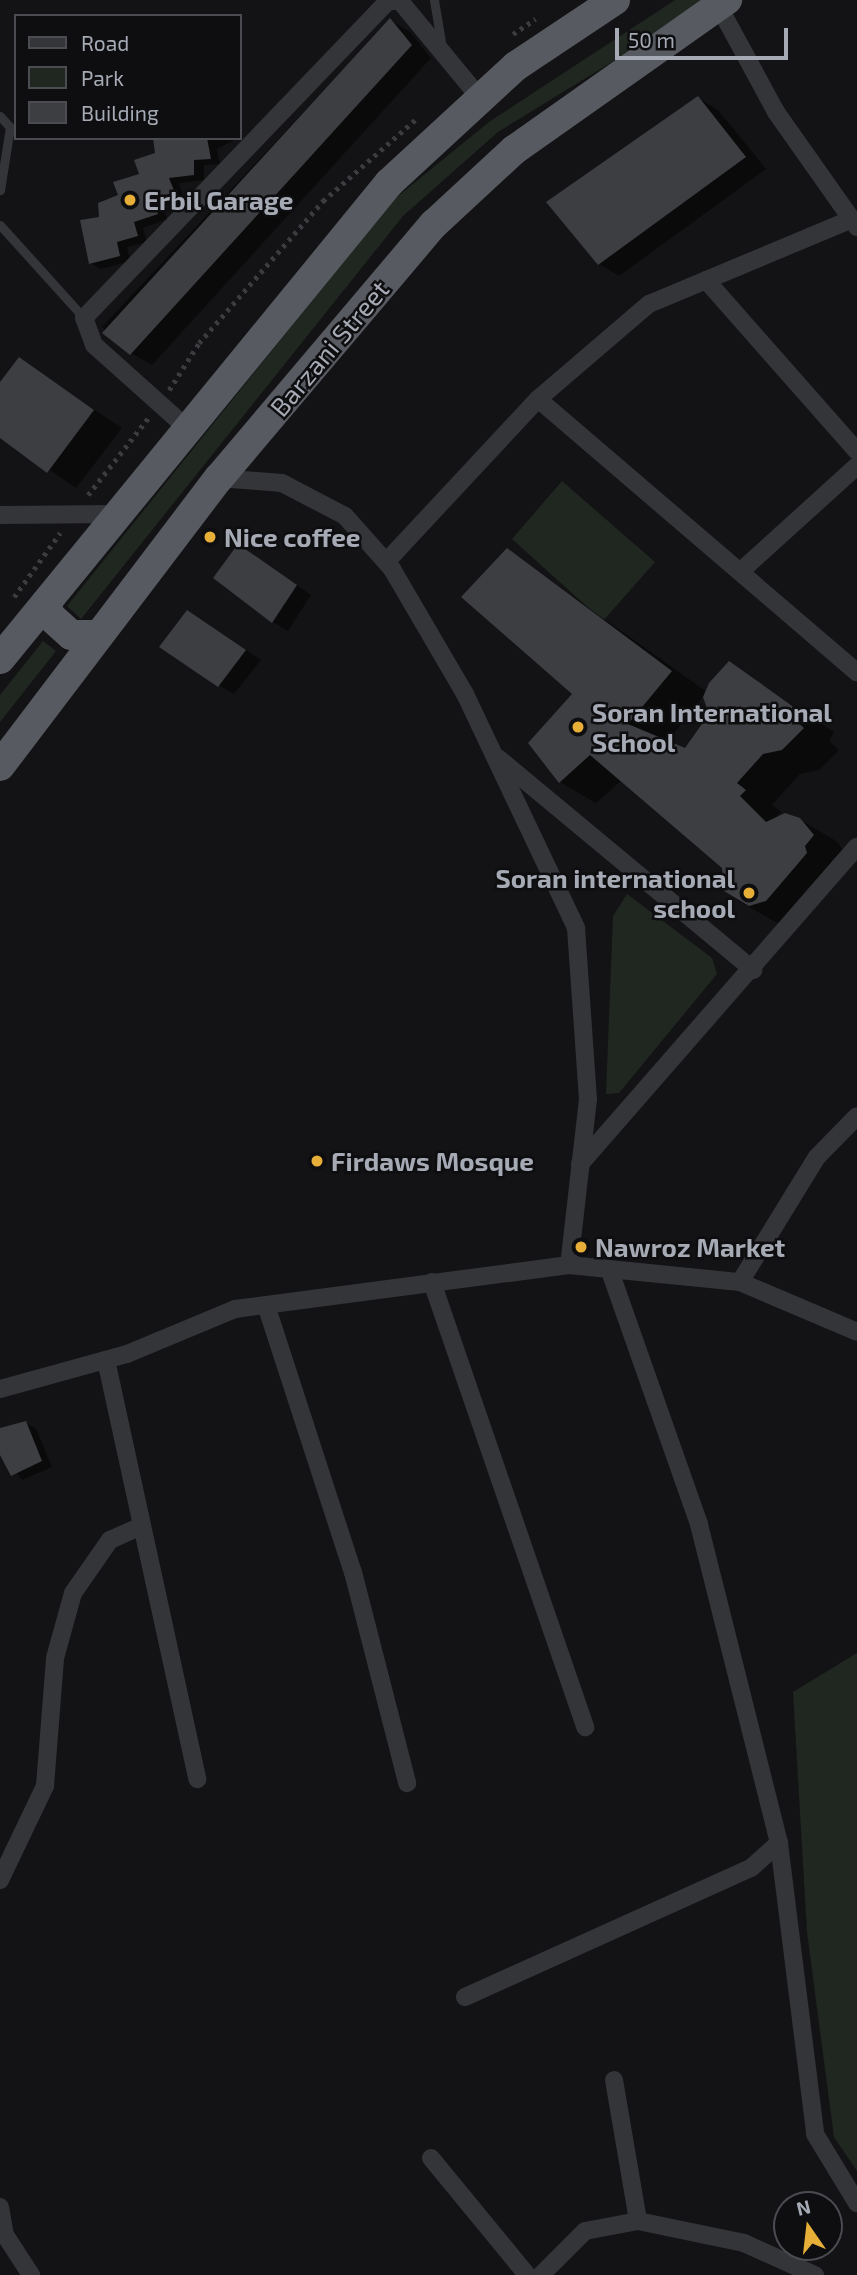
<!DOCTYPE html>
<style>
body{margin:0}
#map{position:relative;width:857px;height:2275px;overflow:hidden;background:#131315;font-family:"Exo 2",sans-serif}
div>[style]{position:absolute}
.green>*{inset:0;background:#202720}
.shadow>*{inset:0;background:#0007}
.building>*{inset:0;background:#3d3e42}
.path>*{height:4.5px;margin-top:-2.25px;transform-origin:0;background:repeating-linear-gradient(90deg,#3a3c40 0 3.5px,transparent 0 8.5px)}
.service>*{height:9px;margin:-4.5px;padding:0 4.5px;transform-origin:4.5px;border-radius:4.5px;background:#343539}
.minor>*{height:18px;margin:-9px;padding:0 9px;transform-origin:9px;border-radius:9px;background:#343539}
.trunk>*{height:30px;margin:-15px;padding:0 15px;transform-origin:15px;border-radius:15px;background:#585a61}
.dots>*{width:19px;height:19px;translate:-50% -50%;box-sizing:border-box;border:4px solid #0e0e10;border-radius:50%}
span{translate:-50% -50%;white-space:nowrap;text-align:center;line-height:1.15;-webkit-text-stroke:5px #0e0e10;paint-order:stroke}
.poi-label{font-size:26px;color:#a5aab4;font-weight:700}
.left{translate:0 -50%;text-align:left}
.right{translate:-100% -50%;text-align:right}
.street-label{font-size:26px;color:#a5aab4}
.legend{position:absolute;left:14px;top:14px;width:228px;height:126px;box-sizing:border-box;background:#0e0e10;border:2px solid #4a4c52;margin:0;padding:9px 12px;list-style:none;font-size:21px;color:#a5aab4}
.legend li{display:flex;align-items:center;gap:14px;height:35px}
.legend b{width:35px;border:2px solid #4a4c52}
.north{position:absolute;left:773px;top:2191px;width:70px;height:70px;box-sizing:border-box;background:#0e0e10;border:2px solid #4a4c52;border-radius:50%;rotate:346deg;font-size:19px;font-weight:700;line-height:28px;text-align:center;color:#a5aab4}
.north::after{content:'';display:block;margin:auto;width:24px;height:32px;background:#e7af38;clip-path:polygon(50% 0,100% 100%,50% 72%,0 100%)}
.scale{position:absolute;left:615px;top:28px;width:173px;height:32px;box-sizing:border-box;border:4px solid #a5aab4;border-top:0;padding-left:9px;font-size:21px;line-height:24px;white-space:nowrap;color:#a5aab4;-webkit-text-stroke:5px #0e0e10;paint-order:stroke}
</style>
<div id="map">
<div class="green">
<i style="clip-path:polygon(675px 0,713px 0,498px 132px,403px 216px,81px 619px,67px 606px,392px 201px,489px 122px)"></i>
<i style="clip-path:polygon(562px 481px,655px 562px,603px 621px,512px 539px)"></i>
<i style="clip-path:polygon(43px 641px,56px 651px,0 722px,0 695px)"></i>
<i style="clip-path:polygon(627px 894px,712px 958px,717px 974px,619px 1093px,606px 1094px,613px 916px)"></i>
<i style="clip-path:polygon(857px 1653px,857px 2171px,834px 2137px,807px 1932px,793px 1692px)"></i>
</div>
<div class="shadow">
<i style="clip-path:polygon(390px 20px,410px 32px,431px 58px,152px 365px,131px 353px,102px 327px)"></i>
<i style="clip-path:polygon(698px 98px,718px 110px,766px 169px,619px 276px,599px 264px)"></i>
<i style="clip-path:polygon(154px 138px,234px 140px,217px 149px,220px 164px,204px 165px,204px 180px,179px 183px,184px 198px,162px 202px,167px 219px,143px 228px,147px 242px,127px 247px,130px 261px,101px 269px,90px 263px,101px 218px,157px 154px)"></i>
<i style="clip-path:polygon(19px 360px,122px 428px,76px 488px,0 436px,0 384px)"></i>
<i style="clip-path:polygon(239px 546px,311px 595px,288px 631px,273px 622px)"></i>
<i style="clip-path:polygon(evenodd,507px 550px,707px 692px,729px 664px,834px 732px,829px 741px,839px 750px,819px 770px,800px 774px,772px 805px,781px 812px,772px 821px,799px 819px,836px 841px,849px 857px,803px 922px,777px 923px,739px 901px,722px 885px,724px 867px,622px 780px,596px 803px,560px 782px,530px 744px,574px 694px,507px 550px,704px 696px,711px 715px,685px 750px,667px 742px,704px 696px)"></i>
<i style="clip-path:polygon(203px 621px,261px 660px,234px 694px,219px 685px)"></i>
<i style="clip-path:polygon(26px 1423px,36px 1429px,52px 1467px,22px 1480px,0 1451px,0 1430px)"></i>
</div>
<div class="building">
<i style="clip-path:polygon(390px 18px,412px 45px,130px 355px,102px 333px)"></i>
<i style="clip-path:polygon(698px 96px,746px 157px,598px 265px,546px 202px)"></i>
<i style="clip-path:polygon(153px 138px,207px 138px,211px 159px,194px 160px,194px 175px,169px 178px,175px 193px,153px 197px,158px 214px,134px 222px,138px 236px,117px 242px,120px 256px,89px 264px,80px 220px,99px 217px,98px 203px,118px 195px,113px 182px,139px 174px,134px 160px,155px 153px)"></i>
<i style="clip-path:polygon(19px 357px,94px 410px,47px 473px,0 438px,0 382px)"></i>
<i style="clip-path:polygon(238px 544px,297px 585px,272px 623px,213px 578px)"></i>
<i style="clip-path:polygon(507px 548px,672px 671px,628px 724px,685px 748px,709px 714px,703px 697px,709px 683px,729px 661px,798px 710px,794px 719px,804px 728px,782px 750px,763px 754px,737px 783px,746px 790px,740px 796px,766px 822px,785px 813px,800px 818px,814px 835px,805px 846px,807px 853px,766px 901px,749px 906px,724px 891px,722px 868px,590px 755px,559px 783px,528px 743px,572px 694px,461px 597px)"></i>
<i style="clip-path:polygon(187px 610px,246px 650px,218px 687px,159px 647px)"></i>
<i style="clip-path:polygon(26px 1421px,42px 1461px,11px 1476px,0 1455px,0 1428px)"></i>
</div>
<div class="path">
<i style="left:513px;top:34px;width:27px;rotate:-34deg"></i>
<i style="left:169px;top:390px;width:56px;rotate:-57.4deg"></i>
<i style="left:199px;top:343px;width:189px;rotate:-48.9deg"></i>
<i style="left:323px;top:201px;width:125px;rotate:-41.4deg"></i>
<i style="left:88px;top:495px;width:99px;rotate:-52deg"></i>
<i style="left:14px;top:597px;width:79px;rotate:-54.3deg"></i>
</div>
<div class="service">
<i style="left:434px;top:0;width:49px;rotate:80.5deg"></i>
<i style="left:0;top:116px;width:15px;rotate:48deg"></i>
<i style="left:10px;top:127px;width:64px;rotate:99deg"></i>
<i style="left:0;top:225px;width:125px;rotate:47.9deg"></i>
</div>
<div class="minor">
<i style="left:718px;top:5px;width:122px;rotate:61.5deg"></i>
<i style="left:776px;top:112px;width:141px;rotate:54.8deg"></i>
<i style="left:706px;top:280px;width:228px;rotate:48.6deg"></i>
<i style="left:538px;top:399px;width:420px;rotate:40.6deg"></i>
<i style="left:188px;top:429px;width:126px;rotate:-138.2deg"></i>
<i style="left:94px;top:345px;width:29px;rotate:-110deg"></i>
<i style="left:84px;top:318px;width:439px;rotate:-46.2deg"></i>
<i style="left:388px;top:1px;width:12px"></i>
<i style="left:400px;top:1px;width:124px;rotate:50.5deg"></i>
<i style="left:219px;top:478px;width:63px;rotate:4.5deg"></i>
<i style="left:282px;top:483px;width:71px;rotate:27.6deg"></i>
<i style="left:345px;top:516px;width:71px;rotate:48.4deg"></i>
<i style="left:392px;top:569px;width:145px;rotate:59.7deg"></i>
<i style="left:465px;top:694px;width:259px;rotate:64.6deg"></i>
<i style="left:576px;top:928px;width:171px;rotate:86deg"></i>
<i style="left:588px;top:1099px;width:167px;rotate:96.5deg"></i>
<i style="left:0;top:515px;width:118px;rotate:-0.5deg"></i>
<i style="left:386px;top:562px;width:223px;rotate:-47deg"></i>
<i style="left:538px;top:399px;width:146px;rotate:-40.6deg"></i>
<i style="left:649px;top:304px;width:218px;rotate:-22.7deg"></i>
<i style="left:741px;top:571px;width:156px;rotate:-42.2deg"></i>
<i style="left:498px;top:758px;width:332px;rotate:39.7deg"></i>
<i style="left:580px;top:1164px;width:421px;rotate:-48.9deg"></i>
<i style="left:432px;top:1282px;width:471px;rotate:71deg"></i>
<i style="left:740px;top:1282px;width:147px;rotate:-58.4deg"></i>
<i style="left:817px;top:1157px;width:57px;rotate:-45.7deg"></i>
<i style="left:266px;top:1305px;width:281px;rotate:72deg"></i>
<i style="left:353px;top:1572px;width:218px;rotate:75.6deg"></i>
<i style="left:106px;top:1360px;width:429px;rotate:77.7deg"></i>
<i style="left:0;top:1389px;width:132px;rotate:-15.4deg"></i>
<i style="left:127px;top:1354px;width:117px;rotate:-22.6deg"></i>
<i style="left:235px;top:1309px;width:337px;rotate:-7.5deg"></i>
<i style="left:569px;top:1265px;width:172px;rotate:5.7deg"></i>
<i style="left:740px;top:1282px;width:127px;rotate:23.1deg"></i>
<i style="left:779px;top:1843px;width:293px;rotate:82.9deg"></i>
<i style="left:815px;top:2134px;width:81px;rotate:58.7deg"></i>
<i style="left:0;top:1880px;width:104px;rotate:-64.4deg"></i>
<i style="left:45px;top:1786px;width:128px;rotate:-85.5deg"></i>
<i style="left:55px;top:1658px;width:67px;rotate:-74.5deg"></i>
<i style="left:73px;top:1593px;width:65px;rotate:-55.1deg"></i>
<i style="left:110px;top:1540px;width:35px;rotate:-24deg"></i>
<i style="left:465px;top:1997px;width:314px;rotate:-24.3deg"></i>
<i style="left:751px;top:1868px;width:38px;rotate:-42deg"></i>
<i style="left:779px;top:1843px;width:329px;rotate:-104.1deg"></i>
<i style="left:699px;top:1524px;width:270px;rotate:-109.4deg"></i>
<i style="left:614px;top:2080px;width:143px;rotate:80.3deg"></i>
<i style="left:431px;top:2158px;width:151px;rotate:50.6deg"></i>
<i style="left:0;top:2207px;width:28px;rotate:80deg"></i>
<i style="left:5px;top:2235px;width:48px;rotate:57deg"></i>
<i style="left:541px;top:2275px;width:62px;rotate:-45deg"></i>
<i style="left:585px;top:2231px;width:54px;rotate:-10.7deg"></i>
<i style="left:638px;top:2221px;width:108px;rotate:11.7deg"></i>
<i style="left:744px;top:2243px;width:78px;rotate:24.3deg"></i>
</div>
<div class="trunk">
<i style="left:46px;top:603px;width:14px;rotate:73deg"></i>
<i style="left:50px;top:616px;width:28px;rotate:42deg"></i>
<i style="left:71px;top:635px;width:28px"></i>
<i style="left:0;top:659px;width:615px;rotate:-50.74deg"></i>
<i style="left:389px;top:183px;width:173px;rotate:-42.7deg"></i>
<i style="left:516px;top:66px;width:119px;rotate:-33.7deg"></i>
<i style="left:0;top:766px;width:362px;rotate:-52.8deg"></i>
<i style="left:219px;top:478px;width:333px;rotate:-49.8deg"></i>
<i style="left:434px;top:224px;width:109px;rotate:-42.8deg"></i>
<i style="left:514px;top:150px;width:261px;rotate:-35.2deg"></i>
</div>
<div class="dots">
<i style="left:130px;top:200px;background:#e7af38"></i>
<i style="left:210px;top:537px;background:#e7af38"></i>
<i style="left:578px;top:727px;background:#e7af38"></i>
<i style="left:749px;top:893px;background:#e7af38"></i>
<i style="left:317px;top:1161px;background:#e7af38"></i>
<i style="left:581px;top:1247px;background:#e7af38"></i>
</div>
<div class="poi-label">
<span class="left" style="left:144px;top:200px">Erbil Garage</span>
<span class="left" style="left:224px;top:537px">Nice coffee</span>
<span class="left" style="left:592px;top:727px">Soran International<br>School</span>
<span class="right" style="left:735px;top:893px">Soran international<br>school</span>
<span class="left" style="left:331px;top:1161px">Firdaws Mosque</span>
<span class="left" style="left:595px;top:1247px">Nawroz Market</span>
</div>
<div class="street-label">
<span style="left:329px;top:348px;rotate:-50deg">Barzani Street</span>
</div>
<ul class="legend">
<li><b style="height:9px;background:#343539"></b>Road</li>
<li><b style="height:19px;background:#202720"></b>Park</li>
<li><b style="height:19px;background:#3d3e42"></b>Building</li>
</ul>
<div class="north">N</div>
<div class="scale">50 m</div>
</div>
